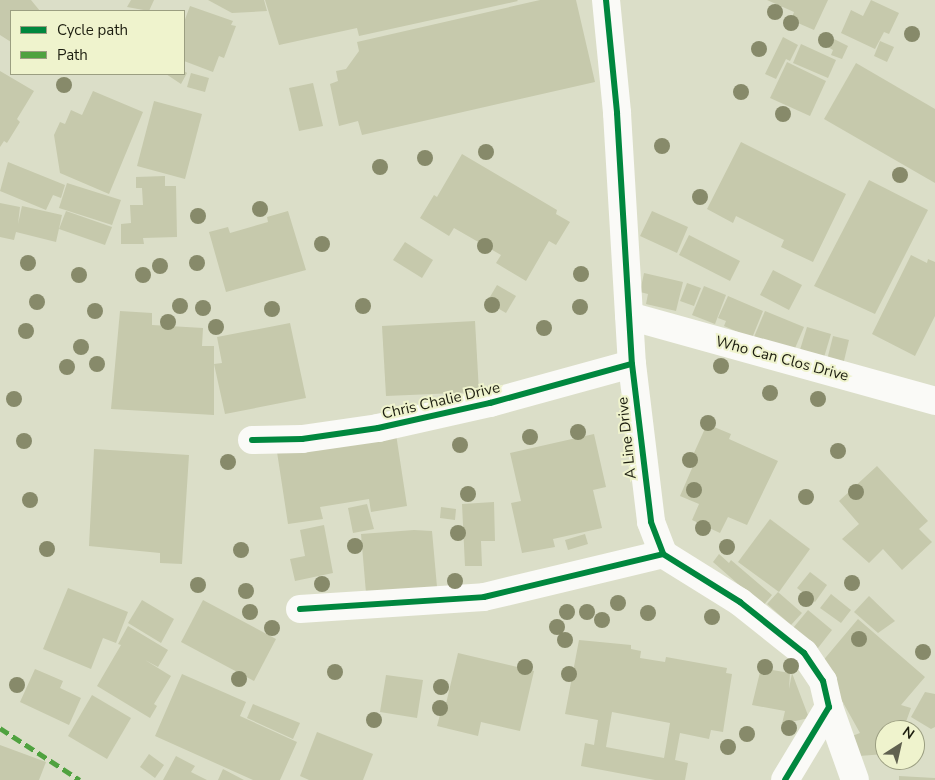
<!DOCTYPE html>
<style>
body{margin:0}
#map{position:relative;width:935px;height:780px;overflow:hidden;background:#dbdec8;font-family:"Nunito Sans",sans-serif}
div>[style]{position:absolute}
.building>*{inset:0;background:#c6c9ac}
.minor>*{height:28px;margin:-14px;padding:0 14px;transform-origin:14px;border-radius:14px;background:#fafaf7}
.quiet>*{height:5px;margin-top:-2.5px;transform-origin:0;background:repeating-linear-gradient(90deg,#4fa23f 0 10px,transparent 0 15px)}
.cycleway>*{height:6px;margin:-3px;padding:0 3px;transform-origin:3px;border-radius:3px;background:#00873e}
.trees>*{width:16px;height:16px;margin:-8px;border-radius:50%;background:#878a6a}
span{translate:-50% -50%;white-space:nowrap;text-align:center;line-height:1.15;-webkit-text-stroke:4px #eff3cd;paint-order:stroke}
.street-label{font-size:15px;color:#1d1e10}
.legend{position:absolute;left:10px;top:10px;width:175px;height:65px;box-sizing:border-box;background:#eff3cd;border:1px solid #9b9e81;margin:0;padding:6px 9px;list-style:none;font-size:15px;color:#1d1e10}
.legend li{display:flex;align-items:center;gap:10px;height:25px}
.legend b{width:25px;border:1px solid #9b9e81}
.north{position:absolute;left:875px;top:720px;width:50px;height:50px;box-sizing:border-box;background:#eff3cd;border:1px solid #9b9e81;border-radius:50%;rotate:35deg;font-size:14px;font-weight:700;line-height:20px;text-align:center;color:#1d1e10}
.north::after{content:'';display:block;margin:auto;width:18px;height:22px;background:#606150;clip-path:polygon(50% 0,100% 100%,50% 72%,0 100%)}
</style>
<div id="map">
<div class="building">
<i style="clip-path:polygon(0 0,31px 0,40px 11px,11px 11px,11px 42px,0 35px)"></i>
<i style="clip-path:polygon(131px 0,154px 0,149px 11px,127px 7px)"></i>
<i style="clip-path:polygon(208px 0,264px 0,267px 11px,232px 13px)"></i>
<i style="clip-path:polygon(265px 0,517px 0,518px 1px,359px 36px,357px 28px,279px 45px)"></i>
<i style="clip-path:polygon(540px 0,576px 0,595px 82px,362px 135px,358px 121px,339px 126px,330px 84px,338px 81px,336px 71px,346px 69px,359px 51px,357px 42px)"></i>
<i style="clip-path:polygon(767px 0,828px 0,814px 30px,791px 20px,794px 12px)"></i>
<i style="clip-path:polygon(871px 0,899px 13px,889px 34px,884px 32px,875px 49px,841px 33px,851px 10px,863px 16px)"></i>
<i style="clip-path:polygon(190px 6px,233px 21px,231px 25px,236px 26px,224px 58px,219px 56px,213px 72px,184px 61px,184px 22px)"></i>
<i style="clip-path:polygon(783px 37px,798px 45px,790px 61px,786px 59px,776px 79px,765px 74px)"></i>
<i style="clip-path:polygon(830px 37px,848px 46px,842px 59px,831px 55px,833px 50px,826px 46px)"></i>
<i style="clip-path:polygon(880px 41px,894px 47px,887px 62px,874px 56px)"></i>
<i style="clip-path:polygon(801px 44px,836px 60px,828px 78px,793px 63px)"></i>
<i style="clip-path:polygon(787px 62px,826px 81px,810px 116px,770px 98px)"></i>
<i style="clip-path:polygon(856px 63px,935px 109px,935px 183px,824px 119px)"></i>
<i style="clip-path:polygon(0 71px,34px 91px,17px 119px,20px 122px,7px 143px,4px 141px,0 147px)"></i>
<i style="clip-path:polygon(184px 71px,187px 73px,181px 84px,166px 74px,184px 74px)"></i>
<i style="clip-path:polygon(191px 73px,209px 78px,205px 92px,187px 87px)"></i>
<i style="clip-path:polygon(313px 83px,323px 126px,299px 131px,289px 88px)"></i>
<i style="clip-path:polygon(93px 91px,143px 112px,109px 194px,60px 173px,54px 135px,60px 122px,65px 124px,71px 110px,82px 115px)"></i>
<i style="clip-path:polygon(154px 101px,202px 114px,185px 179px,137px 166px)"></i>
<i style="clip-path:polygon(741px 142px,846px 194px,813px 262px,781px 247px,784px 240px,736px 216px,733px 223px,707px 209px)"></i>
<i style="clip-path:polygon(462px 154px,557px 210px,556px 214px,570px 222px,556px 245px,549px 241px,526px 281px,496px 263px,501px 255px,454px 228px,449px 236px,420px 218px,434px 195px,437px 197px)"></i>
<i style="clip-path:polygon(8px 162px,65px 185px,61px 198px,53px 195px,46px 210px,0 191px)"></i>
<i style="clip-path:polygon(165px 176px,165px 186px,176px 186px,177px 237px,143px 238px,144px 244px,121px 244px,121px 224px,131px 223px,130px 205px,143px 205px,142px 188px,136px 188px,136px 177px)"></i>
<i style="clip-path:polygon(869px 180px,928px 210px,875px 314px,814px 286px)"></i>
<i style="clip-path:polygon(67px 183px,121px 200px,112px 225px,59px 208px)"></i>
<i style="clip-path:polygon(0 203px,20px 207px,18px 224px,22px 206px,62px 215px,56px 242px,16px 232px,14px 240px,0 237px)"></i>
<i style="clip-path:polygon(66px 211px,112px 227px,105px 245px,59px 229px)"></i>
<i style="clip-path:polygon(288px 211px,306px 270px,226px 292px,209px 232px,228px 227px,230px 233px,268px 222px,267px 217px)"></i>
<i style="clip-path:polygon(652px 211px,688px 227px,677px 253px,640px 236px)"></i>
<i style="clip-path:polygon(689px 235px,740px 261px,730px 281px,679px 255px)"></i>
<i style="clip-path:polygon(405px 242px,433px 260px,422px 278px,393px 260px)"></i>
<i style="clip-path:polygon(911px 255px,927px 263px,928px 259px,935px 262px,935px 316px,915px 356px,872px 334px)"></i>
<i style="clip-path:polygon(773px 270px,802px 285px,789px 310px,760px 295px)"></i>
<i style="clip-path:polygon(644px 273px,683px 282px,676px 311px,646px 304px,648px 294px,640px 292px)"></i>
<i style="clip-path:polygon(687px 283px,701px 288px,694px 306px,680px 301px)"></i>
<i style="clip-path:polygon(497px 285px,516px 296px,506px 313px,487px 302px)"></i>
<i style="clip-path:polygon(704px 286px,726px 295px,715px 324px,692px 315px)"></i>
<i style="clip-path:polygon(728px 296px,763px 311px,752px 338px,724px 326px,726px 321px,718px 318px)"></i>
<i style="clip-path:polygon(120px 311px,152px 313px,152px 325px,203px 328px,202px 346px,214px 346px,214px 415px,111px 409px)"></i>
<i style="clip-path:polygon(765px 311px,804px 327px,793px 353px,754px 337px)"></i>
<i style="clip-path:polygon(475px 321px,479px 392px,386px 396px,382px 326px)"></i>
<i style="clip-path:polygon(290px 323px,306px 398px,225px 414px,214px 364px,222px 363px,217px 337px)"></i>
<i style="clip-path:polygon(807px 327px,831px 334px,822px 364px,798px 356px)"></i>
<i style="clip-path:polygon(833px 336px,849px 340px,843px 365px,827px 360px)"></i>
<i style="clip-path:polygon(707px 424px,731px 434px,729px 439px,778px 461px,747px 525px,728px 517px,720px 533px,692px 520px,699px 504px,680px 496px,693px 466px,689px 464px)"></i>
<i style="clip-path:polygon(396px 434px,407px 506px,371px 512px,369px 499px,320px 507px,323px 519px,288px 524px,277px 452px)"></i>
<i style="clip-path:polygon(594px 434px,606px 487px,593px 490px,602px 528px,553px 539px,555px 547px,522px 553px,511px 503px,521px 501px,510px 453px)"></i>
<i style="clip-path:polygon(94px 449px,189px 455px,182px 564px,160px 563px,160px 553px,89px 546px)"></i>
<i style="clip-path:polygon(877px 466px,928px 521px,919px 529px,932px 542px,902px 570px,883px 549px,869px 563px,842px 539px,859px 524px,839px 501px)"></i>
<i style="clip-path:polygon(494px 502px,495px 541px,481px 541px,482px 566px,465px 566px,462px 504px)"></i>
<i style="clip-path:polygon(367px 504px,374px 529px,353px 533px,348px 508px)"></i>
<i style="clip-path:polygon(441px 507px,456px 509px,455px 520px,440px 518px)"></i>
<i style="clip-path:polygon(770px 519px,810px 549px,779px 592px,738px 562px)"></i>
<i style="clip-path:polygon(324px 525px,333px 573px,295px 581px,290px 559px,305px 556px,300px 530px)"></i>
<i style="clip-path:polygon(414px 530px,432px 531px,437px 587px,366px 593px,361px 534px)"></i>
<i style="clip-path:polygon(585px 534px,588px 544px,568px 550px,565px 540px)"></i>
<i style="clip-path:polygon(719px 554px,729px 563px,731px 560px,772px 595px,763px 606px,713px 562px)"></i>
<i style="clip-path:polygon(810px 572px,827px 585px,815px 602px,797px 588px)"></i>
<i style="clip-path:polygon(68px 588px,128px 612px,116px 643px,103px 638px,91px 669px,43px 649px)"></i>
<i style="clip-path:polygon(778px 592px,802px 613px,791px 625px,767px 604px)"></i>
<i style="clip-path:polygon(831px 594px,851px 610px,841px 623px,820px 608px)"></i>
<i style="clip-path:polygon(869px 596px,895px 621px,878px 633px,854px 612px)"></i>
<i style="clip-path:polygon(142px 600px,174px 619px,161px 643px,128px 623px)"></i>
<i style="clip-path:polygon(203px 600px,276px 639px,254px 681px,181px 642px)"></i>
<i style="clip-path:polygon(808px 610px,832px 630px,818px 648px,793px 628px)"></i>
<i style="clip-path:polygon(858px 619px,925px 677px,901px 705px,911px 708px,903px 730px,885px 730px,885px 754px,859px 756px,852px 736px,860px 733px,821px 663px)"></i>
<i style="clip-path:polygon(128px 626px,168px 650px,158px 667px,145px 660px,171px 676px,154px 704px,157px 706px,150px 718px,97px 686px,121px 645px,118px 644px)"></i>
<i style="clip-path:polygon(evenodd,579px 640px,631px 645px,631px 649px,641px 651px,640px 658px,665px 662px,666px 657px,727px 668px,726px 673px,732px 674px,723px 732px,711px 730px,709px 739px,680px 733px,675px 760px,688px 763px,685px 780px,655px 780px,581px 766px,585px 743px,594px 745px,598px 720px,565px 714px,579px 640px,612px 712px,670px 723px,664px 758px,606px 747px,612px 712px)"></i>
<i style="clip-path:polygon(458px 653px,534px 671px,520px 731px,481px 722px,478px 736px,437px 726px,441px 711px,444px 712px)"></i>
<i style="clip-path:polygon(761px 668px,790px 673px,789px 689px,792px 673px,809px 718px,782px 724px,785px 711px,752px 705px)"></i>
<i style="clip-path:polygon(35px 669px,63px 681px,60px 688px,81px 698px,69px 725px,20px 702px)"></i>
<i style="clip-path:polygon(182px 674px,246px 702px,240px 716px,297px 742px,280px 780px,253px 780px,155px 736px)"></i>
<i style="clip-path:polygon(386px 675px,423px 680px,417px 718px,380px 712px)"></i>
<i style="clip-path:polygon(925px 692px,935px 694px,935px 727px,931px 729px,911px 717px)"></i>
<i style="clip-path:polygon(92px 695px,131px 718px,107px 759px,68px 736px)"></i>
<i style="clip-path:polygon(253px 704px,300px 723px,293px 739px,247px 718px)"></i>
<i style="clip-path:polygon(317px 732px,373px 754px,363px 780px,309px 780px,300px 776px)"></i>
<i style="clip-path:polygon(0 745px,46px 762px,39px 780px,0 780px)"></i>
<i style="clip-path:polygon(149px 754px,164px 765px,155px 778px,140px 767px)"></i>
<i style="clip-path:polygon(176px 756px,195px 766px,191px 772px,207px 780px,163px 780px)"></i>
<i style="clip-path:polygon(223px 769px,244px 780px,218px 780px)"></i>
<i style="clip-path:polygon(899px 776px,935px 778px,935px 780px,899px 780px)"></i>
</div>
<div class="minor">
<i style="left:606px;top:0;width:114px;rotate:84.4deg"></i>
<i style="left:617px;top:113px;width:251px;rotate:86.6deg"></i>
<i style="left:632px;top:364px;width:159px;rotate:83.1deg"></i>
<i style="left:651px;top:522px;width:34px;rotate:69deg"></i>
<i style="left:663px;top:554px;width:91px;rotate:31.9deg"></i>
<i style="left:740px;top:602px;width:82px;rotate:38.6deg"></i>
<i style="left:804px;top:653px;width:34px;rotate:56deg"></i>
<i style="left:823px;top:681px;width:27px;rotate:77deg"></i>
<i style="left:829px;top:707px;width:85px;rotate:121.1deg"></i>
<i style="left:629px;top:316px;width:318px;rotate:15.5deg"></i>
<i style="left:252px;top:440px;width:50px;rotate:-1.1deg"></i>
<i style="left:302px;top:439px;width:77px;rotate:-8.2deg"></i>
<i style="left:378px;top:428px;width:115px;rotate:-12.6deg"></i>
<i style="left:490px;top:403px;width:147px;rotate:-15.4deg"></i>
<i style="left:300px;top:609px;width:184px;rotate:-3.7deg"></i>
<i style="left:484px;top:597px;width:184px;rotate:-13.5deg"></i>
<i style="left:829px;top:707px;width:77px;rotate:70.4deg"></i>
</div>
<div class="quiet">
<i style="left:0;top:728px;width:95px;rotate:33deg"></i>
</div>
<div class="cycleway">
<i style="left:606px;top:0;width:114px;rotate:84.4deg"></i>
<i style="left:617px;top:113px;width:251px;rotate:86.6deg"></i>
<i style="left:632px;top:364px;width:159px;rotate:83.1deg"></i>
<i style="left:651px;top:522px;width:34px;rotate:69deg"></i>
<i style="left:663px;top:554px;width:91px;rotate:31.9deg"></i>
<i style="left:740px;top:602px;width:82px;rotate:38.6deg"></i>
<i style="left:804px;top:653px;width:34px;rotate:56deg"></i>
<i style="left:823px;top:681px;width:27px;rotate:77deg"></i>
<i style="left:829px;top:707px;width:85px;rotate:121.1deg"></i>
<i style="left:252px;top:440px;width:50px;rotate:-1.1deg"></i>
<i style="left:302px;top:439px;width:77px;rotate:-8.2deg"></i>
<i style="left:378px;top:428px;width:115px;rotate:-12.6deg"></i>
<i style="left:490px;top:403px;width:147px;rotate:-15.4deg"></i>
<i style="left:300px;top:609px;width:184px;rotate:-3.7deg"></i>
<i style="left:484px;top:597px;width:184px;rotate:-13.5deg"></i>
</div>
<div class="trees">
<i style="left:775px;top:12px"></i>
<i style="left:791px;top:23px"></i>
<i style="left:912px;top:34px"></i>
<i style="left:826px;top:40px"></i>
<i style="left:759px;top:49px"></i>
<i style="left:64px;top:85px"></i>
<i style="left:741px;top:92px"></i>
<i style="left:783px;top:114px"></i>
<i style="left:662px;top:146px"></i>
<i style="left:486px;top:152px"></i>
<i style="left:425px;top:158px"></i>
<i style="left:380px;top:167px"></i>
<i style="left:900px;top:175px"></i>
<i style="left:700px;top:197px"></i>
<i style="left:260px;top:209px"></i>
<i style="left:198px;top:216px"></i>
<i style="left:322px;top:244px"></i>
<i style="left:485px;top:246px"></i>
<i style="left:28px;top:263px"></i>
<i style="left:197px;top:263px"></i>
<i style="left:160px;top:266px"></i>
<i style="left:581px;top:274px"></i>
<i style="left:79px;top:275px"></i>
<i style="left:143px;top:275px"></i>
<i style="left:37px;top:302px"></i>
<i style="left:492px;top:305px"></i>
<i style="left:180px;top:306px"></i>
<i style="left:363px;top:306px"></i>
<i style="left:580px;top:307px"></i>
<i style="left:203px;top:308px"></i>
<i style="left:272px;top:309px"></i>
<i style="left:95px;top:311px"></i>
<i style="left:168px;top:322px"></i>
<i style="left:216px;top:327px"></i>
<i style="left:544px;top:328px"></i>
<i style="left:26px;top:331px"></i>
<i style="left:81px;top:347px"></i>
<i style="left:97px;top:364px"></i>
<i style="left:721px;top:366px"></i>
<i style="left:67px;top:367px"></i>
<i style="left:770px;top:393px"></i>
<i style="left:14px;top:399px"></i>
<i style="left:818px;top:399px"></i>
<i style="left:708px;top:423px"></i>
<i style="left:578px;top:432px"></i>
<i style="left:530px;top:437px"></i>
<i style="left:24px;top:441px"></i>
<i style="left:460px;top:445px"></i>
<i style="left:838px;top:451px"></i>
<i style="left:690px;top:460px"></i>
<i style="left:228px;top:462px"></i>
<i style="left:694px;top:490px"></i>
<i style="left:856px;top:492px"></i>
<i style="left:468px;top:494px"></i>
<i style="left:806px;top:497px"></i>
<i style="left:30px;top:500px"></i>
<i style="left:703px;top:528px"></i>
<i style="left:458px;top:533px"></i>
<i style="left:355px;top:546px"></i>
<i style="left:727px;top:547px"></i>
<i style="left:47px;top:549px"></i>
<i style="left:241px;top:550px"></i>
<i style="left:455px;top:581px"></i>
<i style="left:852px;top:583px"></i>
<i style="left:322px;top:584px"></i>
<i style="left:198px;top:585px"></i>
<i style="left:246px;top:591px"></i>
<i style="left:806px;top:599px"></i>
<i style="left:618px;top:603px"></i>
<i style="left:250px;top:612px"></i>
<i style="left:567px;top:612px"></i>
<i style="left:587px;top:612px"></i>
<i style="left:648px;top:613px"></i>
<i style="left:712px;top:617px"></i>
<i style="left:602px;top:620px"></i>
<i style="left:557px;top:627px"></i>
<i style="left:272px;top:628px"></i>
<i style="left:859px;top:639px"></i>
<i style="left:565px;top:640px"></i>
<i style="left:923px;top:652px"></i>
<i style="left:791px;top:666px"></i>
<i style="left:525px;top:667px"></i>
<i style="left:765px;top:667px"></i>
<i style="left:335px;top:672px"></i>
<i style="left:569px;top:674px"></i>
<i style="left:239px;top:679px"></i>
<i style="left:17px;top:685px"></i>
<i style="left:441px;top:687px"></i>
<i style="left:440px;top:708px"></i>
<i style="left:374px;top:720px"></i>
<i style="left:789px;top:728px"></i>
<i style="left:747px;top:734px"></i>
<i style="left:728px;top:747px"></i>
</div>
<div class="street-label">
<span style="left:782px;top:359px;rotate:15deg">Who Can Clos Drive</span>
<span style="left:441px;top:401px;rotate:-13deg">Chris Chalie Drive</span>
<span style="left:627px;top:438px;rotate:-96deg">A Line Drive</span>
</div>
<ul class="legend">
<li><b style="height:6px;background:#00873e"></b>Cycle path</li>
<li><b style="height:6px;background:#4fa23f"></b>Path</li>
</ul>
<div class="north">N</div>
</div>
